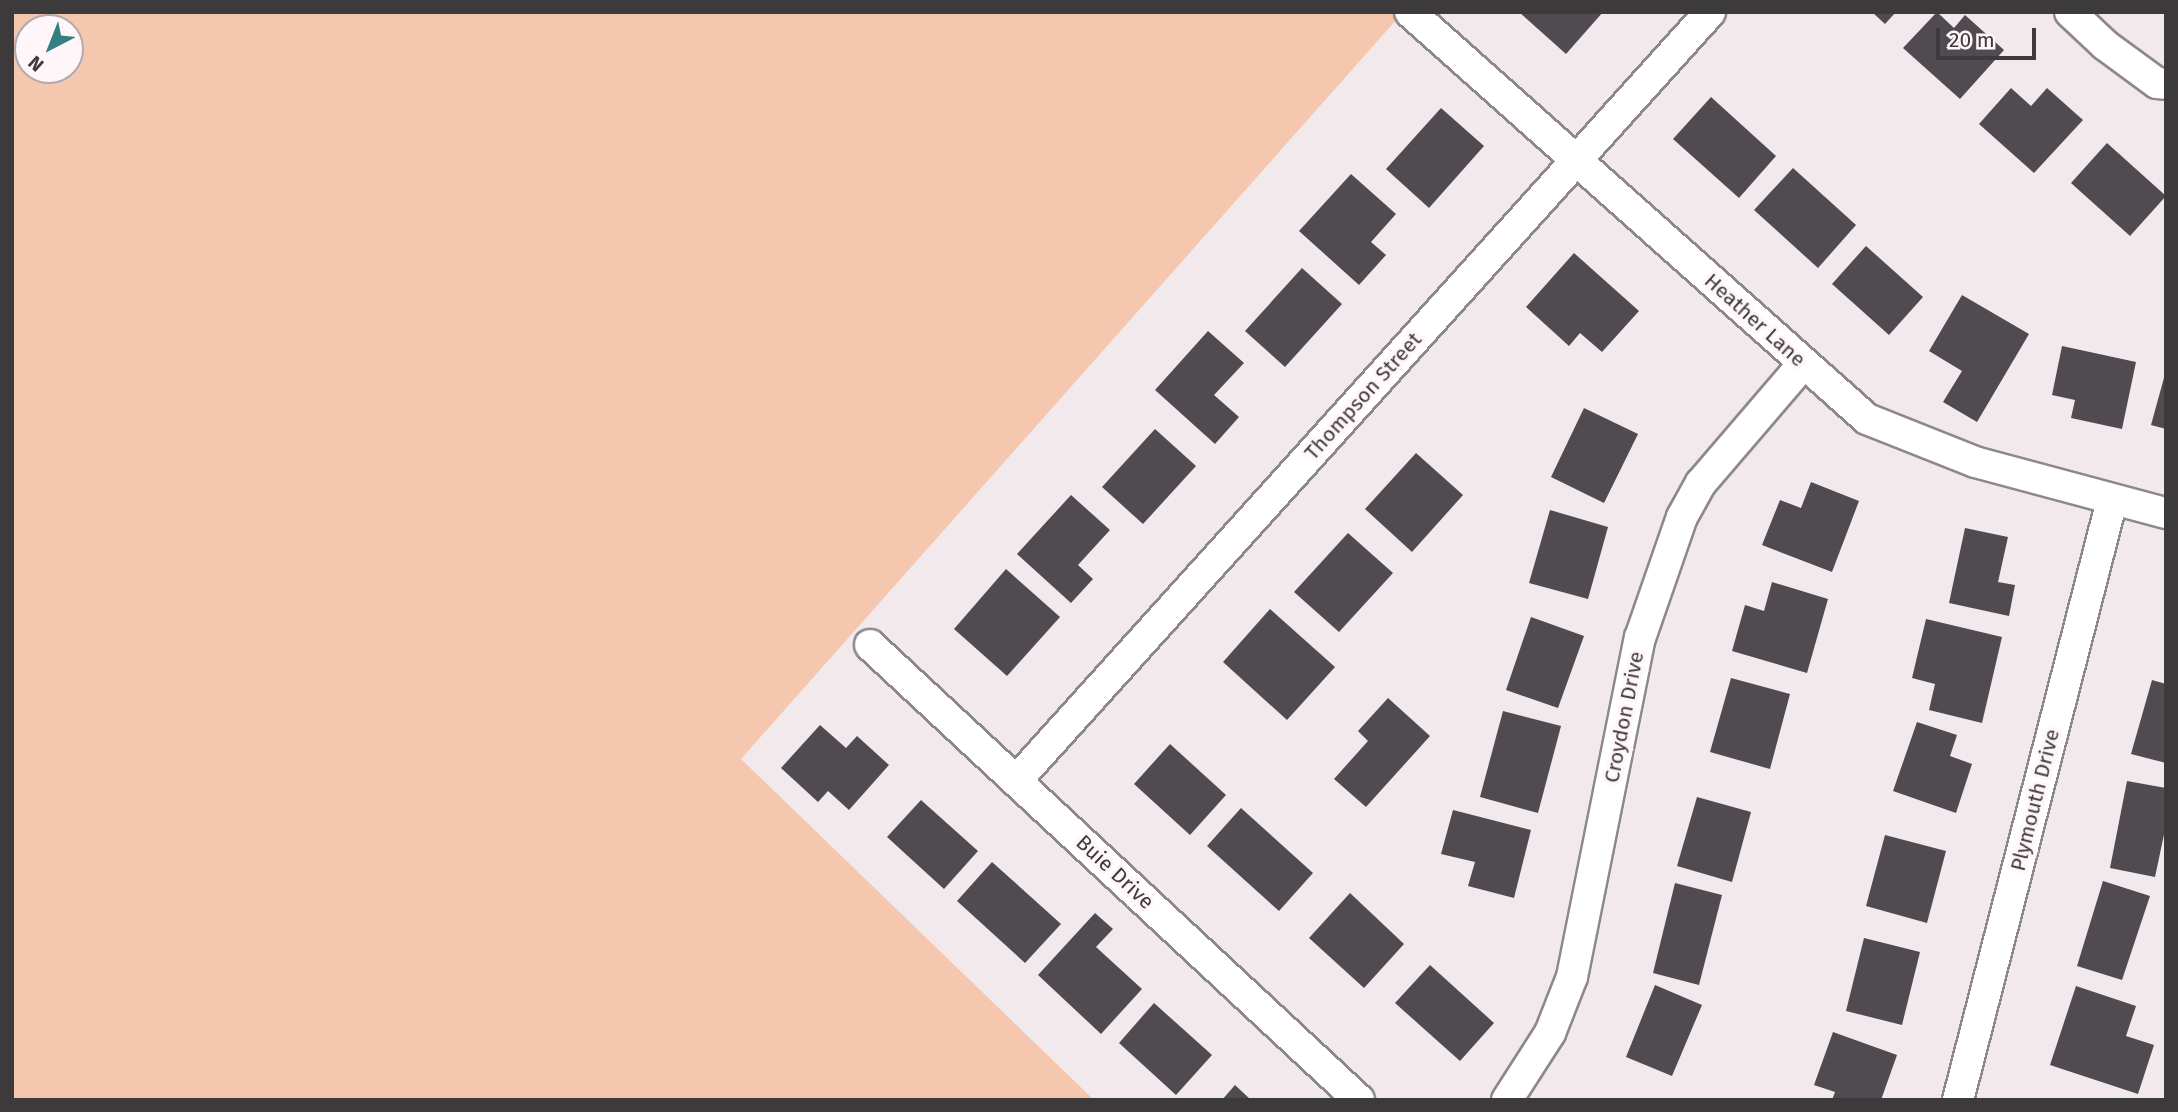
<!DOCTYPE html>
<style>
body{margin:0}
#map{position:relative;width:2178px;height:1112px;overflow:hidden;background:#f1e9ec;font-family:"Fira Sans",sans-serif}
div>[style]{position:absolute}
.green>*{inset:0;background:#f4c7ae}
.building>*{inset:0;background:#504b51}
.roads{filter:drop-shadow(2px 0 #8f888b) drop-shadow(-2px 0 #8f888b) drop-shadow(0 2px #8f888b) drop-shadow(0 -2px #8f888b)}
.minor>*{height:30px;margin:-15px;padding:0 15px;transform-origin:15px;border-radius:15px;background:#fff}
span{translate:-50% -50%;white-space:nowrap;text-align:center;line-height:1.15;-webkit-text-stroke:7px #fff6fa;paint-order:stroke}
.street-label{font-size:21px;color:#3d3a3b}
.frame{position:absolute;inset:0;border:14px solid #3d3a3b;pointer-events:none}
.north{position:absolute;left:14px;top:14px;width:70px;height:70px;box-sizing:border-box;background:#fff6fa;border:2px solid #b1abae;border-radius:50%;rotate:222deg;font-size:19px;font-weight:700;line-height:28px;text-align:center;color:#3d3a3b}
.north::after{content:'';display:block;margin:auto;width:24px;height:32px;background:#357e81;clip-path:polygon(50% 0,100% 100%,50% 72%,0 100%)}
.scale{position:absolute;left:1936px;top:28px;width:100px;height:32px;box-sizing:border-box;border:4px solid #3d3a3b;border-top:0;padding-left:9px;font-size:21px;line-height:24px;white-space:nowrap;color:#3d3a3b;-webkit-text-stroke:5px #fff6fa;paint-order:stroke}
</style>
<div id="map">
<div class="green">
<i style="clip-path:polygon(evenodd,12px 12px,1389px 12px,1397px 19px,741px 759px,1094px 1100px,12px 1100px,12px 12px,28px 28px,70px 28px,70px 70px,28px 70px,28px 28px)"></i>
</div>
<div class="building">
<i style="clip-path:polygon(1519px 12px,1603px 12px,1566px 54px)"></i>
<i style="clip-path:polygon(1872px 12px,1896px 12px,1885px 24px)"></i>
<i style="clip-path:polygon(1937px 12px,1954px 28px,1965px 15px,2004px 50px,1960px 99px,1903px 48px)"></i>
<i style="clip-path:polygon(2011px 88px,2031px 106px,2047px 88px,2083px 120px,2034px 173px,1979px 124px)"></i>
<i style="clip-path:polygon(1711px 97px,1776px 156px,1739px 198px,1673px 139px)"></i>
<i style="clip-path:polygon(1441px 108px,1484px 146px,1429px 208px,1386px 169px)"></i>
<i style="clip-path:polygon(2107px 143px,2166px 196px,2130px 236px,2071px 183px)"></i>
<i style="clip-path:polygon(1793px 168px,1856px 225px,1818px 268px,1754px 210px)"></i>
<i style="clip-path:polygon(1351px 174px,1396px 214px,1371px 242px,1386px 255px,1359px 285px,1299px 231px)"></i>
<i style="clip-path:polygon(1866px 246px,1923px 297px,1889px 335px,1832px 284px)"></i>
<i style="clip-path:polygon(1574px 253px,1639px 311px,1602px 352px,1580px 333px,1569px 346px,1526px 307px)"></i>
<i style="clip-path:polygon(1302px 268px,1342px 304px,1285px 367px,1245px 331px)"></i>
<i style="clip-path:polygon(1962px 295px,2029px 334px,1977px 422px,1943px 402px,1962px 371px,1929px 351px)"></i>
<i style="clip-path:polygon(1208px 331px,1244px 363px,1214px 395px,1239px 417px,1215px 444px,1155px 390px)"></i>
<i style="clip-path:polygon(2062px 346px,2136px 362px,2122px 429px,2071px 418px,2075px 400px,2052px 395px)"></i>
<i style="clip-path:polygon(2165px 374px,2166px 374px,2166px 429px,2151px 425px)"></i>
<i style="clip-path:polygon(1584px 408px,1638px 434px,1604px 503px,1551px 477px)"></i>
<i style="clip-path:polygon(1155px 429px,1196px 466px,1143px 524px,1102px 487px)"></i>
<i style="clip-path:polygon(1416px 453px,1463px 495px,1412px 552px,1365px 509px)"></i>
<i style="clip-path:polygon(1811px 482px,1859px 501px,1832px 572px,1762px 545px,1780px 500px,1801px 508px)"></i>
<i style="clip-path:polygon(1071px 495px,1110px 530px,1078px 565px,1093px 579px,1071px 603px,1017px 554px)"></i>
<i style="clip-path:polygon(1550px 510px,1608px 527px,1588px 599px,1529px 583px)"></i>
<i style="clip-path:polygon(1965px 528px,2008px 537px,1998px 582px,2015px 585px,2009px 616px,1949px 603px)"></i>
<i style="clip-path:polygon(1348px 533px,1393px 573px,1339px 632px,1294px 592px)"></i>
<i style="clip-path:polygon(1006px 569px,1060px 617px,1007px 676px,954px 629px)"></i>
<i style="clip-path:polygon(1772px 582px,1828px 599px,1807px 673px,1732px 651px,1745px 605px,1764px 611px)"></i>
<i style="clip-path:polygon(1270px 609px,1335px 667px,1287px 720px,1223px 662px)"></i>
<i style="clip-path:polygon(1531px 617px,1584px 636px,1558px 708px,1506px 690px)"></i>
<i style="clip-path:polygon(1926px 619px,2002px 637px,1982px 723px,1929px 710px,1935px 684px,1912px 678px)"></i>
<i style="clip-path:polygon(1731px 678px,1790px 694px,1770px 769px,1710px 752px)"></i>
<i style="clip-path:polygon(2152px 680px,2166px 684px,2166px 763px,2131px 754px)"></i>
<i style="clip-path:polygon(1388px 698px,1430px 736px,1366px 807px,1334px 779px,1368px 741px,1358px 731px)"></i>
<i style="clip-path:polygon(1503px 711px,1561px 726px,1538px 813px,1480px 797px)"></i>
<i style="clip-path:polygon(1917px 722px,1957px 735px,1950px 756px,1972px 764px,1956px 813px,1893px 791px)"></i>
<i style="clip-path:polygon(820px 725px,846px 748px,857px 736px,889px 765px,849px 810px,828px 791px,818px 802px,781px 768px)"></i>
<i style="clip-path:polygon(1170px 744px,1226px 795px,1190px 835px,1134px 784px)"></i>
<i style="clip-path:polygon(2127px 781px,2166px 788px,2166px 825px,2155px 877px,2110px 868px)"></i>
<i style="clip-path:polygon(1697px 797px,1751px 812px,1732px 882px,1677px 866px)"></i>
<i style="clip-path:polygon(921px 800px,978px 851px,944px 889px,887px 837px)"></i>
<i style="clip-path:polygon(1241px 808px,1313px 873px,1279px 911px,1207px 846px)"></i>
<i style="clip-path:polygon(1453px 810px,1531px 830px,1514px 898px,1468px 886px,1475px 862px,1441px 854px)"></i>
<i style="clip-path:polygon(1885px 835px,1946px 851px,1927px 923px,1866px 906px)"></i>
<i style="clip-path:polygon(992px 862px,1061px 924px,1025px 963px,957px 901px)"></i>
<i style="clip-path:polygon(2103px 881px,2150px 896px,2122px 980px,2077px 966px)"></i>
<i style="clip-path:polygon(1675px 883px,1722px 895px,1699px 985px,1653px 973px)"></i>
<i style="clip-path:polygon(1350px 893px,1404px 944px,1364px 988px,1309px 938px)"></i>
<i style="clip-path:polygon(1095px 913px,1113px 929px,1096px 947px,1142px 989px,1101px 1034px,1038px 975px)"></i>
<i style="clip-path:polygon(1864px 938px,1920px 952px,1902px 1025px,1846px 1011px)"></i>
<i style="clip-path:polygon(1430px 965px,1494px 1023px,1460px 1061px,1395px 1003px)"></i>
<i style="clip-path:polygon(1655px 985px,1702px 1005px,1672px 1076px,1626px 1057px)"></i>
<i style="clip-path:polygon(2076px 986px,2136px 1006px,2126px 1036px,2154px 1045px,2138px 1094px,2050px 1065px)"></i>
<i style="clip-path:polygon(1154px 1003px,1212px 1055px,1176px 1095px,1119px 1043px)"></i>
<i style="clip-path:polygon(1833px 1032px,1897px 1055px,1881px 1100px,1832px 1100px,1835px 1092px,1814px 1085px)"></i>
<i style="clip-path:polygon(1235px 1085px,1251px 1100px,1222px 1100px)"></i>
</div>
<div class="roads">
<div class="minor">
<i style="left:1410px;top:12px;width:612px;rotate:41.69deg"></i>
<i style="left:1867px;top:419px;width:116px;rotate:21.7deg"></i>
<i style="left:1975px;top:462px;width:198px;rotate:15deg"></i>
<i style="left:2070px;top:12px;width:48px;rotate:43.3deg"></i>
<i style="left:2105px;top:45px;width:64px;rotate:36.2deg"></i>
<i style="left:2157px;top:83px;width:9px;rotate:6deg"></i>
<i style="left:870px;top:645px;width:668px;rotate:42.94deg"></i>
<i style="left:1016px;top:781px;width:1036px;rotate:-47.93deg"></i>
<i style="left:1507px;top:1100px;width:80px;rotate:-57.3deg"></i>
<i style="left:1550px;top:1033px;width:60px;rotate:-68.6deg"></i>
<i style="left:1572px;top:977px;width:346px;rotate:-78.7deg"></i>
<i style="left:1640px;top:638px;width:128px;rotate:-70.9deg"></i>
<i style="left:1682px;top:517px;width:39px;rotate:-61deg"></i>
<i style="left:1701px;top:483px;width:157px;rotate:-49.4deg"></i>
<i style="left:1958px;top:1100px;width:619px;rotate:-75.6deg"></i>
</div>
</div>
<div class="street-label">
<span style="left:1755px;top:320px;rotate:42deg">Heather Lane</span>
<span style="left:1363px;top:396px;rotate:-48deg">Thompson Street</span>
<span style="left:1624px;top:717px;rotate:-79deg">Croydon Drive</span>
<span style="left:2035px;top:800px;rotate:-76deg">Plymouth Drive</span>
<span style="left:1115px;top:872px;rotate:43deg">Buie Drive</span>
</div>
<div class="frame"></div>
<div class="north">N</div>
<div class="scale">20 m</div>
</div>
